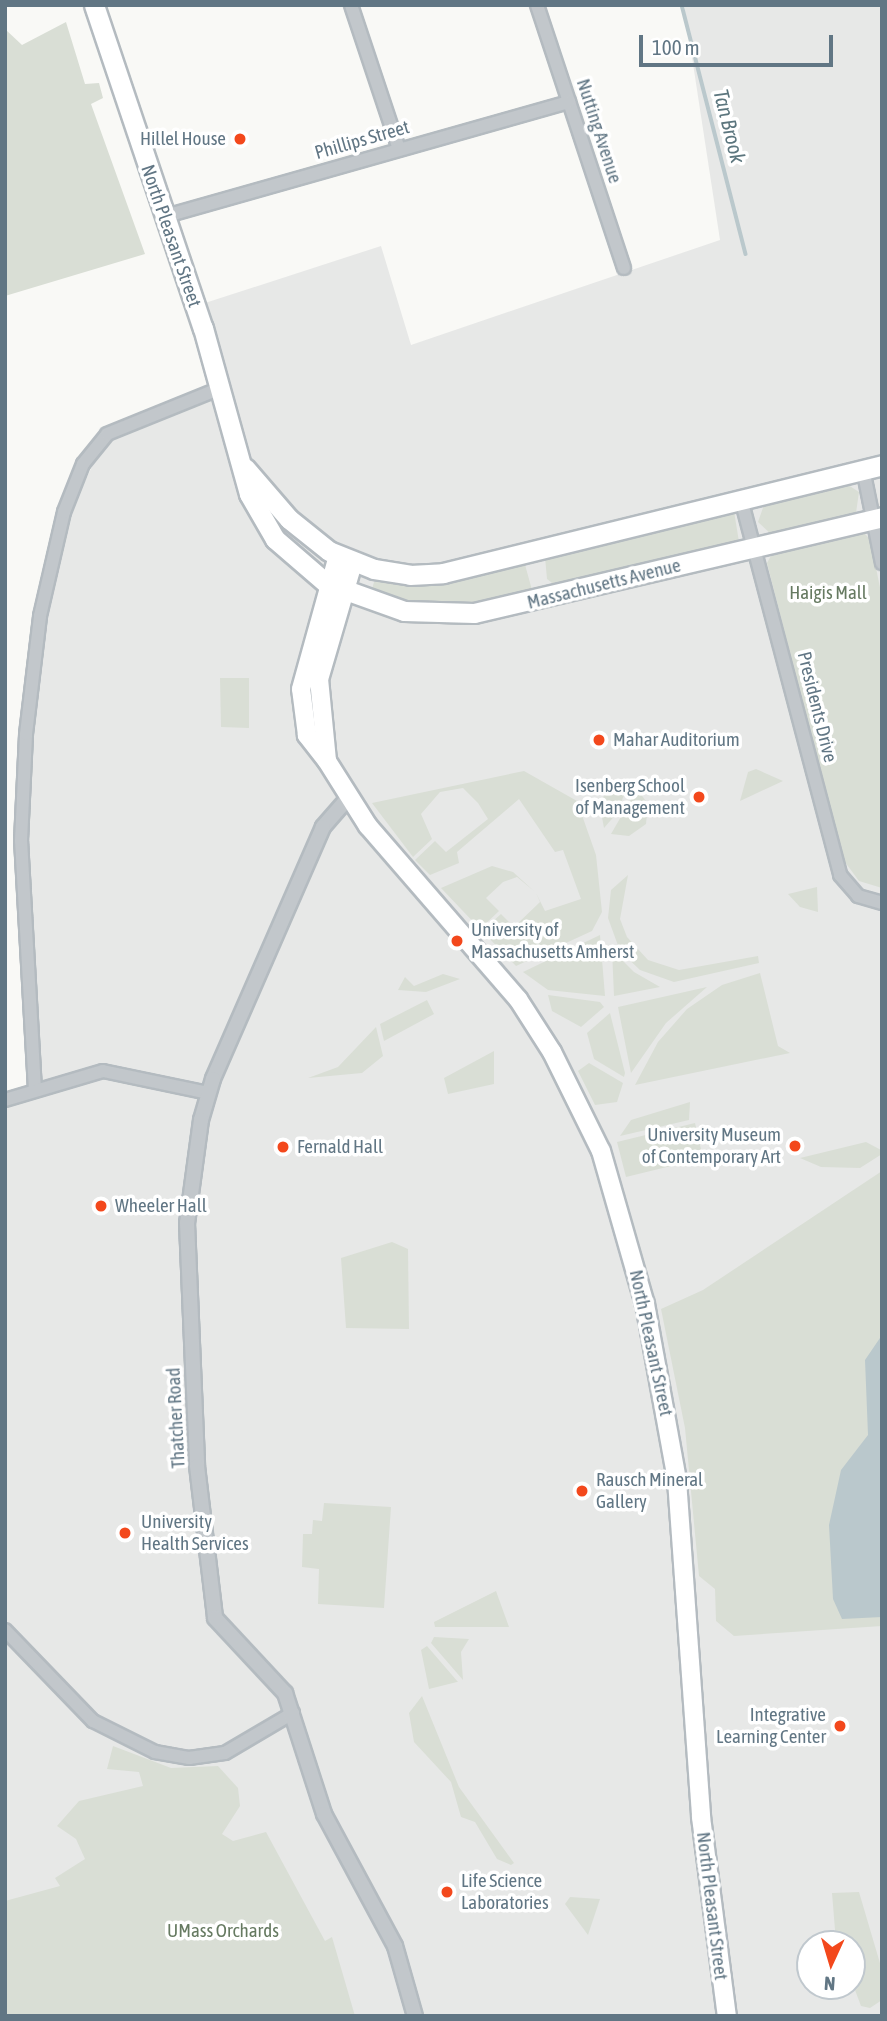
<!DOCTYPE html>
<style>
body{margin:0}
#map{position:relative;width:887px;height:2021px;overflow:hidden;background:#f9f9f6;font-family:"Asap Condensed",sans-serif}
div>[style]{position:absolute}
.built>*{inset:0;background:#e7e8e7}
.green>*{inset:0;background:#d9ded5}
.water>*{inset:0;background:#bac8cc}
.stream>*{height:3.5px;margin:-1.75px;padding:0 1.75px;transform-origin:1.75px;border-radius:1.75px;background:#bac8cc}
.roads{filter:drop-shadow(2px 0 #b4bbc0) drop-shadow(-2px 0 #b4bbc0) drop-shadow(0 2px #b4bbc0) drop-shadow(0 -2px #b4bbc0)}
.minor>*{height:12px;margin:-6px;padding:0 6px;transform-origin:6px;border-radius:6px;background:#c2c7cb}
.tertiary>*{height:14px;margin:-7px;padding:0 7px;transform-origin:7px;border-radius:7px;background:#c2c7cb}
.secondary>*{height:18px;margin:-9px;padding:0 9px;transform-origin:9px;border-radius:9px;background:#fff}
.primary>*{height:19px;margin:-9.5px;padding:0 9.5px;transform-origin:9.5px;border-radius:9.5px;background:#fff}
.dots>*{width:19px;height:19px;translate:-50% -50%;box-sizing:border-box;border:4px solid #fff;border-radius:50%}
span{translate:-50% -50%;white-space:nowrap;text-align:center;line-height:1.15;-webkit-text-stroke:7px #fff;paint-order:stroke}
.street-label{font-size:19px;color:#617684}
.poi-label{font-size:19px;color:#617684}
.right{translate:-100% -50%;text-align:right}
.left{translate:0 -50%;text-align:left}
.park-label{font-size:19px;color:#667a61}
.water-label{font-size:21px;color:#5c767e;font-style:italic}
.frame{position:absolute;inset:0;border:7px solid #617684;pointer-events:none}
.north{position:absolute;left:796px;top:1930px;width:70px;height:70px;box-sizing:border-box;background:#fff;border:2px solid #c0c8ce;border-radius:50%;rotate:184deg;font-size:19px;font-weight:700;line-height:28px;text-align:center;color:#617684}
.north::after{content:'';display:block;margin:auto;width:24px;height:32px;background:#f3481c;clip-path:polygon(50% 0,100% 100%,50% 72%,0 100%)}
.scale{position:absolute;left:639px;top:35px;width:194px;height:32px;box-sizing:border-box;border:4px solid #617684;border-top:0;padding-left:9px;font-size:21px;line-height:24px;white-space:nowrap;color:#617684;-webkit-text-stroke:5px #fff;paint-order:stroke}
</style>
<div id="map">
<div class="built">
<i style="clip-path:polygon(evenodd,684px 5px,882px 5px,882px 2016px,5px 2016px,5px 1108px,38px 1096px,27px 840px,32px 736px,44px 631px,72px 509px,95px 460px,116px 436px,232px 391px,205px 303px,381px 246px,411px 345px,720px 240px,684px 5px,810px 1944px,852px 1944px,852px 1986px,810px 1986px,810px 1944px)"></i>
</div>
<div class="green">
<i style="clip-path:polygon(66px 22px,85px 84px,99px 83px,103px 98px,91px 104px,145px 254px,5px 296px,5px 29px,22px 45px)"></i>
<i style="clip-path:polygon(845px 483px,859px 492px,856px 513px,772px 535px,758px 522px,765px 502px)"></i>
<i style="clip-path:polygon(734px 511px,739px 542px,556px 586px,547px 579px,545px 557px)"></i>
<i style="clip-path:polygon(862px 531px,870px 539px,882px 597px,882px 888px,859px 881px,842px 858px,767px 563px,773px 552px)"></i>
<i style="clip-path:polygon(524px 561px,532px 590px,490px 604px,417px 605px,371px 593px,374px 582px,442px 584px)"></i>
<i style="clip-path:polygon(220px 678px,249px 678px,249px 728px,221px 727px)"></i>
<i style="clip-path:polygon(756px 769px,783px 781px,740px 801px,748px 772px)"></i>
<i style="clip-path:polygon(524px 771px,577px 801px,596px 855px,602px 912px,592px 931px,516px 966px,482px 931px,501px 914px,514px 927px,540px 902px,536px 893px,545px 911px,581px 899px,563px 850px,555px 852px,519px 799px,457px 852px,459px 863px,430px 875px,415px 860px,435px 841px,446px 852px,488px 819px,478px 803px,463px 788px,440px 792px,421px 814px,432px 839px,413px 857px,372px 803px)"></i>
<i style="clip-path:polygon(628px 785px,617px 813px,604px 828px,599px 801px,614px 786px)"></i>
<i style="clip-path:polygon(637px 789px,648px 804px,646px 824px,629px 836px,611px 834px)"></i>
<i style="clip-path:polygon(492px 866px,513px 872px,534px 891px,517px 877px,503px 882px,486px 898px,499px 911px,480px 929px,441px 888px)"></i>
<i style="clip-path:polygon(628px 875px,620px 919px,627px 937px,648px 960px,679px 970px,758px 956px,759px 963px,674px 982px,640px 970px,620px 951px,608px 918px,611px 890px)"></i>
<i style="clip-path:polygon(817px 887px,818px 912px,800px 907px,788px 894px)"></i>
<i style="clip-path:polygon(600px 935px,605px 996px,548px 990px,523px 972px)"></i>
<i style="clip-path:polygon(612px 950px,634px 972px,660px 987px,614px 996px)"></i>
<i style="clip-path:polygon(760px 973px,778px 1046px,790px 1053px,635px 1085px,658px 1042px,687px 1009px,722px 985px)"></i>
<i style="clip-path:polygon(443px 974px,460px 979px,426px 992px,398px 990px,405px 977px,414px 986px)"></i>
<i style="clip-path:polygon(707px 987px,666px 1023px,631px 1073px,618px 1007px)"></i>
<i style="clip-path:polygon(548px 995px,600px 1002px,604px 1007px,581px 1027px,552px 1011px)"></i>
<i style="clip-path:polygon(427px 1000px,434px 1014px,384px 1041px,380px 1024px)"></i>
<i style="clip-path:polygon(610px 1013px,625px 1073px,624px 1077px,594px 1059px,587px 1033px)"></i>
<i style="clip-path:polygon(376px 1027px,383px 1056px,362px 1073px,308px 1078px,338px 1067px)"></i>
<i style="clip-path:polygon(494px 1051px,494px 1084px,448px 1094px,444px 1078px)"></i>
<i style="clip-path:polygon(589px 1063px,623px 1083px,617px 1102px,595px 1105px,578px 1071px)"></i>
<i style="clip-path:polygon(690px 1102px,689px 1120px,620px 1136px,631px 1120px)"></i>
<i style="clip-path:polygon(695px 1123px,703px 1158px,681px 1155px,675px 1165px,626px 1177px,617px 1142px)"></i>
<i style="clip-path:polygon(882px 1132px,882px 1154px,860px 1168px,821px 1167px,800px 1158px,866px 1142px,881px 1150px)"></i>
<i style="clip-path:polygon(882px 1171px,882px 1626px,734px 1636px,716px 1621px,715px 1589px,699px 1576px,685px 1428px,661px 1309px,703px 1290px)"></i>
<i style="clip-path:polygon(392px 1242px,408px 1249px,409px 1329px,346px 1328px,341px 1258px)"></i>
<i style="clip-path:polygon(324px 1503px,391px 1507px,384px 1608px,318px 1604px,319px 1569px,302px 1567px,303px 1534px,312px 1534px,313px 1520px,322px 1521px)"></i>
<i style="clip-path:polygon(496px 1591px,509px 1627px,435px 1627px,434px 1622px)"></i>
<i style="clip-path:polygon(434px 1637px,469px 1639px,461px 1652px,463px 1680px,431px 1643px)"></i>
<i style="clip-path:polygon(427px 1646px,458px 1682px,457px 1682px,429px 1689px,421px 1650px)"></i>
<i style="clip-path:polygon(422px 1696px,459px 1787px,514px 1863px,511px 1865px,497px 1859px,475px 1822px,461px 1817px,451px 1782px,414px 1742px,409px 1713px)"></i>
<i style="clip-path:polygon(113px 1746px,171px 1768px,218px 1766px,238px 1788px,240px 1806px,222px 1834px,233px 1841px,266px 1832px,325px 1941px,332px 1937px,355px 2016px,5px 2016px,5px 1901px,60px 1886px,55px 1878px,85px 1859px,76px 1839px,57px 1826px,79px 1801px,143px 1786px,139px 1772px,107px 1769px)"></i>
<i style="clip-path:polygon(859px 1892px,882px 1970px,882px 2000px,870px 2008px,861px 2006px,852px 1982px,852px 1944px,836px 1942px,832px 1893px)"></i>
<i style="clip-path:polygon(570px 1897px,600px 1899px,588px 1935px,565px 1904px)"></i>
</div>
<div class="water">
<i style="clip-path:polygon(882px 1335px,882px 1617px,842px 1619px,833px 1599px,829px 1525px,841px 1470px,868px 1435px,865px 1360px)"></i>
</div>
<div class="stream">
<i style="left:682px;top:5px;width:257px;rotate:75.6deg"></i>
</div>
<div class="roads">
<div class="minor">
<i style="left:351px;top:5px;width:152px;rotate:71.6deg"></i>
<i style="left:537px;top:5px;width:277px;rotate:71.7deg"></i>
<i style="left:166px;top:216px;width:419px;rotate:-15.8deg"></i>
<i style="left:863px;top:469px;width:96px;rotate:78.6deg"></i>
<i style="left:741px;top:499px;width:389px;rotate:75.2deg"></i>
<i style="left:840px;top:875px;width:28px;rotate:49deg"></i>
<i style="left:858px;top:896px;width:25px;rotate:16deg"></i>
<i style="left:35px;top:1090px;width:249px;rotate:-93.2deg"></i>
<i style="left:21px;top:841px;width:107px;rotate:-87.3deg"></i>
<i style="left:26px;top:734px;width:119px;rotate:-83.2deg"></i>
<i style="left:40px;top:616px;width:107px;rotate:-77deg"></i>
<i style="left:64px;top:512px;width:52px;rotate:-68.4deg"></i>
<i style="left:83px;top:464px;width:38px;rotate:-51deg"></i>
<i style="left:107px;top:434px;width:123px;rotate:-22deg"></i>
<i style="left:5px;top:1100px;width:102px;rotate:-16.5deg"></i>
<i style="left:103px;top:1071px;width:107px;rotate:11.8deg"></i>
<i style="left:5px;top:1630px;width:127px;rotate:46deg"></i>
<i style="left:93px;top:1721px;width:69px;rotate:26.6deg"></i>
<i style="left:155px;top:1752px;width:35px;rotate:10deg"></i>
<i style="left:189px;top:1758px;width:36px;rotate:-8deg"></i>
<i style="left:225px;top:1753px;width:79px;rotate:-30.5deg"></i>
</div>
<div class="tertiary">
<i style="left:349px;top:797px;width:40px;rotate:131deg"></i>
<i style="left:323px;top:827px;width:275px;rotate:113.6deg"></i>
<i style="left:213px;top:1079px;width:43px;rotate:106.3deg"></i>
<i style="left:201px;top:1120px;width:104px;rotate:97.7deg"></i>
<i style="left:187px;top:1223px;width:243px;rotate:87.6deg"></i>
<i style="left:197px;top:1466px;width:153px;rotate:83.2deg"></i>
<i style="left:215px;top:1618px;width:103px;rotate:47deg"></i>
<i style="left:285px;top:1693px;width:127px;rotate:72.1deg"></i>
<i style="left:324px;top:1814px;width:150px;rotate:61.7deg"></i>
<i style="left:395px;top:1946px;width:73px;rotate:74.1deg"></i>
</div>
<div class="secondary">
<i style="left:353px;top:563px;width:121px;rotate:106.3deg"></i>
<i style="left:319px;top:679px;width:82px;rotate:84.4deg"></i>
<i style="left:327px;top:761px;width:77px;rotate:57.8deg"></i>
<i style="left:368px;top:826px;width:229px;rotate:49.1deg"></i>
<i style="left:518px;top:999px;width:63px;rotate:57.3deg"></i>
<i style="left:552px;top:1052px;width:110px;rotate:63.7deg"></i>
<i style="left:601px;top:1151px;width:159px;rotate:74deg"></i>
<i style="left:645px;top:1304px;width:179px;rotate:79.7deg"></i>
<i style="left:677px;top:1480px;width:338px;rotate:85.9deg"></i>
<i style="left:701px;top:1817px;width:201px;rotate:82.6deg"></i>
<i style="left:327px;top:761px;width:33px;rotate:-128deg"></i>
<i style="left:307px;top:735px;width:46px;rotate:-97.4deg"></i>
<i style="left:301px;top:689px;width:138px;rotate:-74.5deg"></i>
</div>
<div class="primary">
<i style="left:94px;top:5px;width:341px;rotate:71.4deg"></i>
<i style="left:203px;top:328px;width:172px;rotate:74.5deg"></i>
<i style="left:249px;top:494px;width:52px;rotate:60deg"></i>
<i style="left:275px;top:539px;width:67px;rotate:40.8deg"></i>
<i style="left:326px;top:583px;width:83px;rotate:19.7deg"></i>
<i style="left:404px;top:611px;width:70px;rotate:1.6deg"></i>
<i style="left:474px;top:613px;width:419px;rotate:-13.2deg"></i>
<i style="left:245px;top:468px;width:67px;rotate:49.2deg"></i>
<i style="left:289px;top:519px;width:51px;rotate:38.7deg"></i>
<i style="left:329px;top:551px;width:48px;rotate:21.8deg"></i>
<i style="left:374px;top:569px;width:36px;rotate:9deg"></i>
<i style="left:410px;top:575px;width:33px;rotate:-3deg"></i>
<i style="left:443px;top:573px;width:452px;rotate:-13.8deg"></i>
</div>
</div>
<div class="dots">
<i style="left:240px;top:139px;background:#f3481c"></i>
<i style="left:599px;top:740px;background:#f3481c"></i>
<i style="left:699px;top:797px;background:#f3481c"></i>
<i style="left:457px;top:941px;background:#f3481c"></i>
<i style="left:795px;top:1146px;background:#f3481c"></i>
<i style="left:283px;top:1147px;background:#f3481c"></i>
<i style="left:101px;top:1206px;background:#f3481c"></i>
<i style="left:582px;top:1491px;background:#f3481c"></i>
<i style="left:125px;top:1533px;background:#f3481c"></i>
<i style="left:840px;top:1726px;background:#f3481c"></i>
<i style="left:447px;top:1892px;background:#f3481c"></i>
</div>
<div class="street-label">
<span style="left:599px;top:131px;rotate:72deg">Nutting Avenue</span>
<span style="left:362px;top:140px;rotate:-16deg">Phillips Street</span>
<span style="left:171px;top:236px;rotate:71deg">North Pleasant Street</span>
<span style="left:604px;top:584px;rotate:-14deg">Massachusetts Avenue</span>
<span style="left:817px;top:707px;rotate:76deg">Presidents Drive</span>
<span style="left:651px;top:1343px;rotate:78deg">North Pleasant Street</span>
<span style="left:176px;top:1418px;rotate:-93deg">Thatcher Road</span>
<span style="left:712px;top:1906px;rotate:83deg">North Pleasant Street</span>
</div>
<div class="poi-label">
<span class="right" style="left:226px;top:139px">Hillel House</span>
<span class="left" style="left:613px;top:740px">Mahar Auditorium</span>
<span class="right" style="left:685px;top:797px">Isenberg School<br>of Management</span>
<span class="left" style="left:471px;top:941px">University of<br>Massachusetts Amherst</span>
<span class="right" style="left:781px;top:1146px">University Museum<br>of Contemporary Art</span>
<span class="left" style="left:297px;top:1147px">Fernald Hall</span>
<span class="left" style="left:115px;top:1206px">Wheeler Hall</span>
<span class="left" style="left:596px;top:1491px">Rausch Mineral<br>Gallery</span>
<span class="left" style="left:141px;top:1533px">University<br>Health Services</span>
<span class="right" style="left:826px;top:1726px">Integrative<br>Learning Center</span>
<span class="left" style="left:461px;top:1892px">Life Science<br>Laboratories</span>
</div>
<div class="park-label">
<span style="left:828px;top:593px">Haigis Mall</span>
<span style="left:223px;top:1931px">UMass Orchards</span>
</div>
<div class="water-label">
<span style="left:730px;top:126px;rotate:76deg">Tan Brook</span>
</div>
<div class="frame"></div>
<div class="north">N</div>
<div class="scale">100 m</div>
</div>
